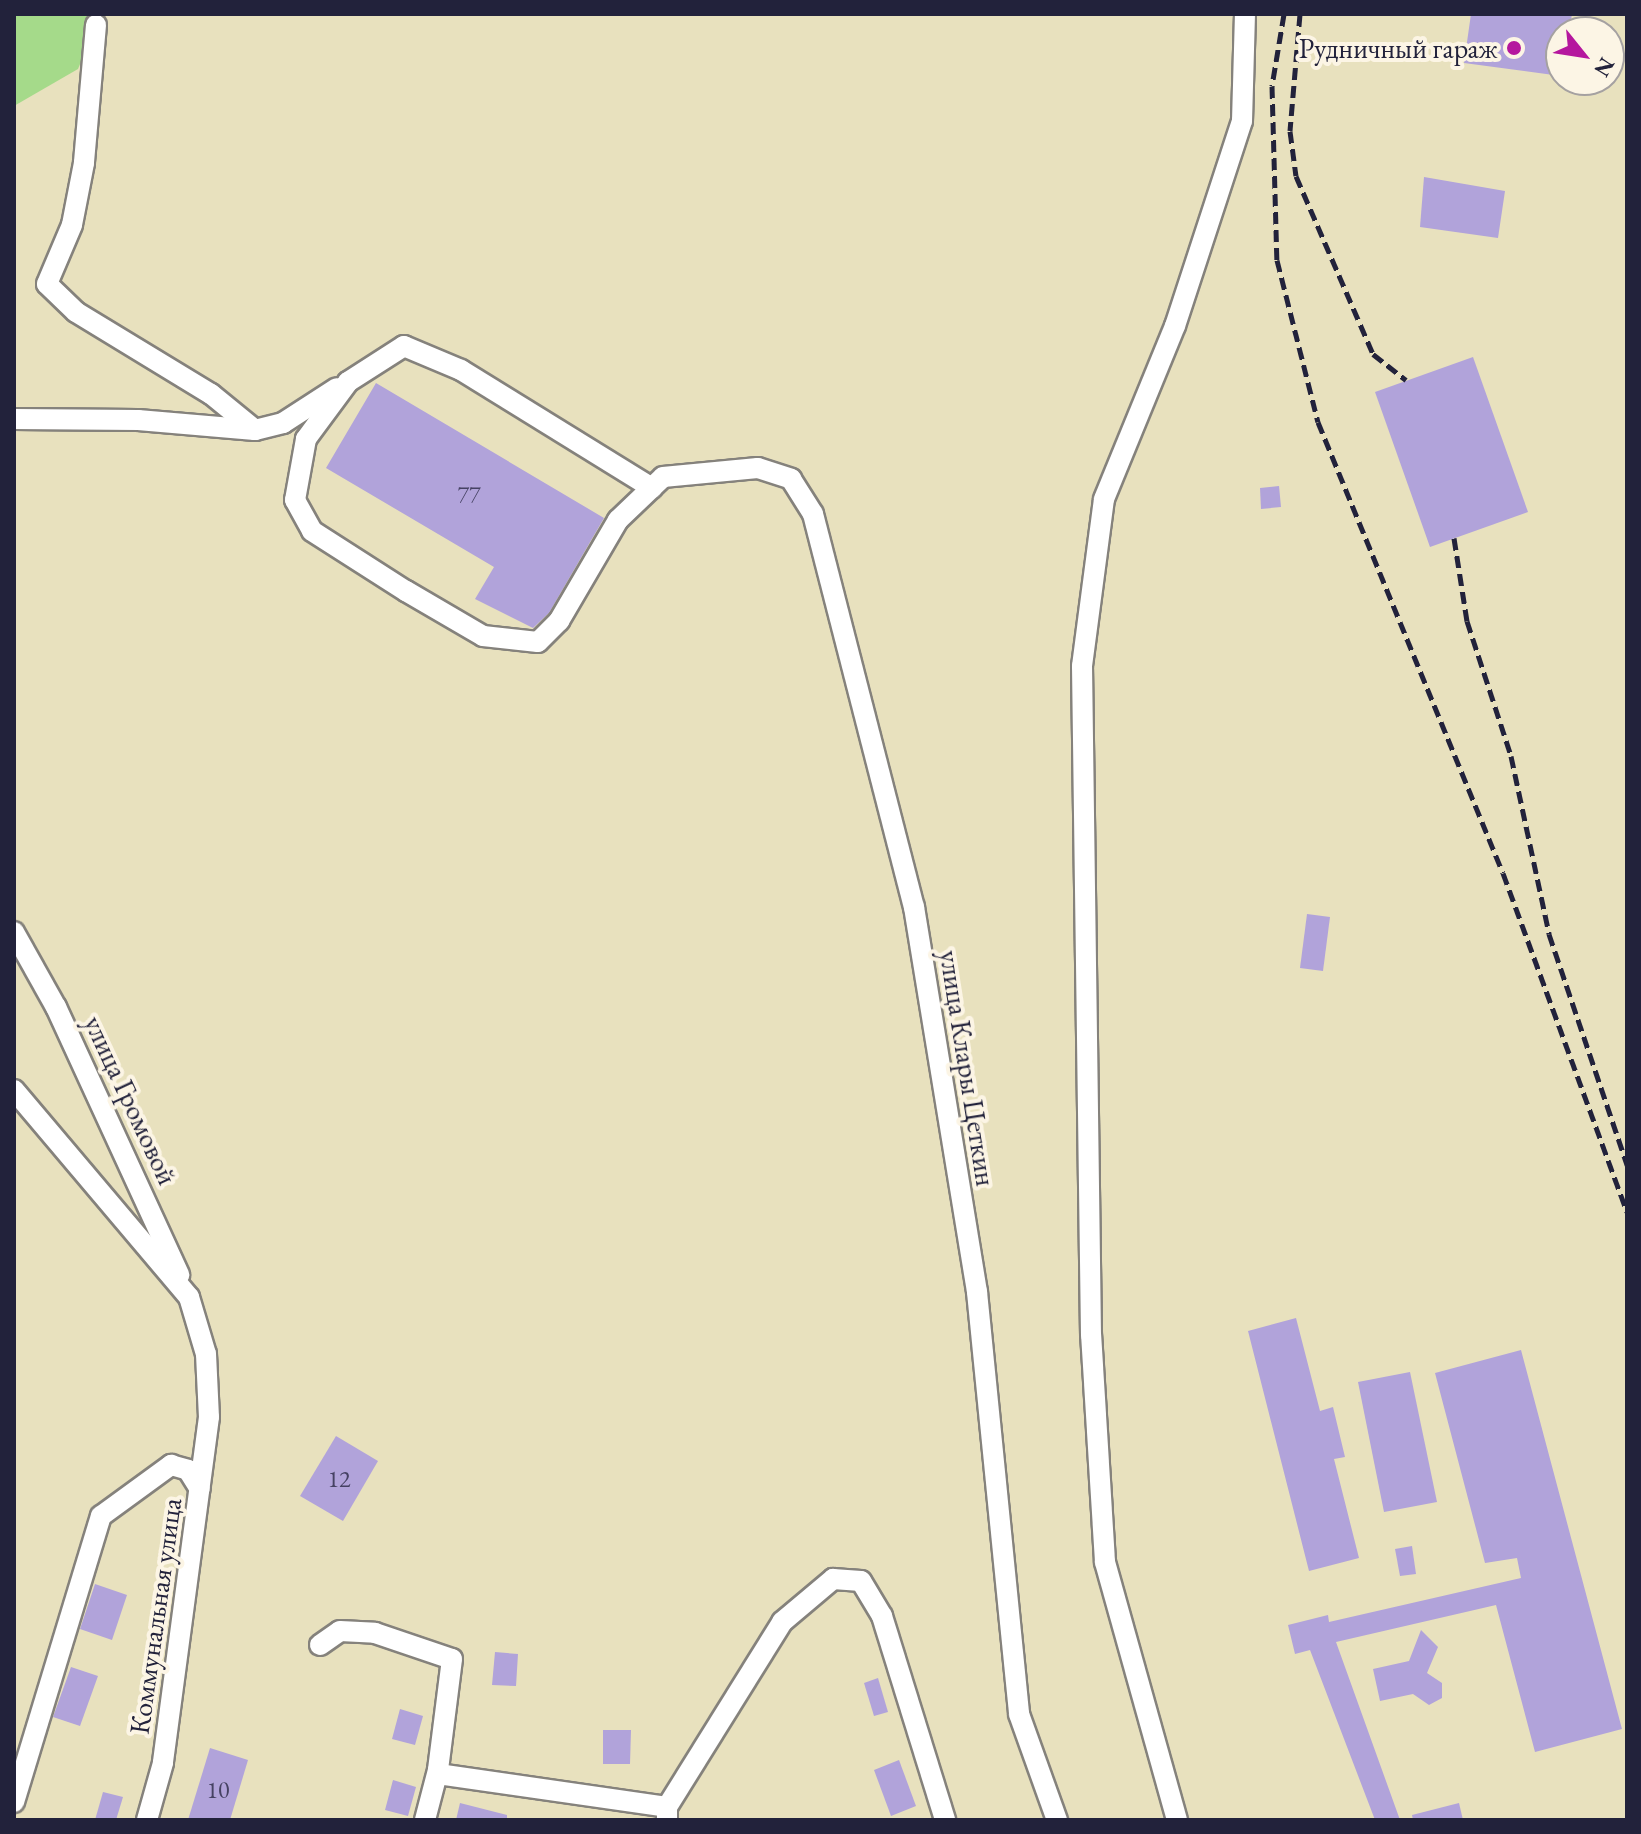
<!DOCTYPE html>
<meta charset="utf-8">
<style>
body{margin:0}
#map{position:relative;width:1641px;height:1834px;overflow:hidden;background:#e8e1be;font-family:"EB Garamond",serif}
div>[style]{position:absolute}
.green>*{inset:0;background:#a5da8a}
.building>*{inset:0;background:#b1a3da}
.roads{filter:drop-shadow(2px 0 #85827c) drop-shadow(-2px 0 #85827c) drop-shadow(0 2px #85827c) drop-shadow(0 -2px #85827c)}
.minor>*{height:20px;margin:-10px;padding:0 10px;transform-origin:10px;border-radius:10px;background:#fff}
.rail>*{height:5px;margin-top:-2.5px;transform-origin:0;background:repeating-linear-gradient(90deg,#22223b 0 12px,transparent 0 18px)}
.dots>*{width:22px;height:22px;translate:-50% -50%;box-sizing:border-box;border:4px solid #fcf5e5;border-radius:50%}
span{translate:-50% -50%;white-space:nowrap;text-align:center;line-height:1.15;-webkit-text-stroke:8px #fcf5e5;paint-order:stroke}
.number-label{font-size:24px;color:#464263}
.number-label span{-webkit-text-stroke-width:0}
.poi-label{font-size:28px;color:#22223b}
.right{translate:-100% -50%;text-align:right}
.street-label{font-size:28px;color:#22223b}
.frame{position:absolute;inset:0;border:16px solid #22223b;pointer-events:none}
.north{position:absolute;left:1545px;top:16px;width:80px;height:80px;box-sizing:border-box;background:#fcf5e5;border:2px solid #a5a1a1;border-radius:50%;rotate:120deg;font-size:22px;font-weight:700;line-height:32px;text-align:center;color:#22223b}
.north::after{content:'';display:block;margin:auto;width:28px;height:36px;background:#b5179e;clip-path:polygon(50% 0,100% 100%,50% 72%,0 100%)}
</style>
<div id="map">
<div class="green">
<i style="clip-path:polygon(14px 14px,90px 14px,96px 25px,78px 69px,14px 106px)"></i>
</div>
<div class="building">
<i style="clip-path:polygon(1471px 14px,1572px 14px,1569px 32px,1561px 32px,1561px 76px,1464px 63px)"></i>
<i style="clip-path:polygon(1424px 177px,1505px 191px,1498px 238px,1420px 227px)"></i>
<i style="clip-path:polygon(1473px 357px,1528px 512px,1430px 547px,1375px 392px)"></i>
<i style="clip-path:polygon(376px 383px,604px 518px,549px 613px,533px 628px,475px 599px,494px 567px,326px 468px)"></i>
<i style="clip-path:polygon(1279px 486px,1281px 507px,1261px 509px,1260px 488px)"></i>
<i style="clip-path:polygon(1307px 914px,1330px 917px,1323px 971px,1300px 968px)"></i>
<i style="clip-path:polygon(1296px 1318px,1320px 1411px,1333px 1407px,1345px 1457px,1334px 1459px,1359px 1558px,1309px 1571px,1248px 1331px)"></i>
<i style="clip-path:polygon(1521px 1350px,1622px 1729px,1535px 1752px,1496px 1605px,1336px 1642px,1400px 1820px,1375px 1820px,1310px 1650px,1295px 1654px,1288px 1625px,1328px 1615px,1329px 1622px,1521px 1578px,1517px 1558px,1485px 1563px,1435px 1373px)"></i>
<i style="clip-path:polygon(1410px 1372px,1437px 1502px,1384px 1512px,1358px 1382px)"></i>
<i style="clip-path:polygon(336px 1436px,378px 1461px,343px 1521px,300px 1496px)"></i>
<i style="clip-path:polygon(1412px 1546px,1416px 1574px,1400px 1576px,1395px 1549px)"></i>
<i style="clip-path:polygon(95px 1584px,127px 1595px,112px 1640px,80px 1629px)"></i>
<i style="clip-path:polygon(1421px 1630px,1438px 1647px,1427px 1673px,1442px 1683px,1442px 1698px,1429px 1705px,1413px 1694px,1380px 1701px,1373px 1669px,1409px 1661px)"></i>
<i style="clip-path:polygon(495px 1652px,518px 1654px,516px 1686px,492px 1685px)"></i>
<i style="clip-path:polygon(71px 1667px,98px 1676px,80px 1726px,53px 1717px)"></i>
<i style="clip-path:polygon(878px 1678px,888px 1712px,874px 1716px,864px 1683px)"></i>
<i style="clip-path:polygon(400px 1709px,423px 1716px,415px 1745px,392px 1739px)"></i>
<i style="clip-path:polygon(603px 1730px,631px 1730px,630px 1764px,603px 1764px)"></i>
<i style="clip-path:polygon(210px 1748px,248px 1760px,230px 1820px,188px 1820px)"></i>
<i style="clip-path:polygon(899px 1760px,916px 1806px,891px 1816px,874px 1770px)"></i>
<i style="clip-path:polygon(393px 1780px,416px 1787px,408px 1816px,385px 1810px)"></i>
<i style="clip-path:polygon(103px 1792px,123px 1797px,116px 1820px,95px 1820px)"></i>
<i style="clip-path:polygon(460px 1803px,507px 1815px,507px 1820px,456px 1820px)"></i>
<i style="clip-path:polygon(1459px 1803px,1463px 1820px,1413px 1820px,1412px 1815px)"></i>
</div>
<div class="roads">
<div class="minor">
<i style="left:96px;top:25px;width:139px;rotate:95deg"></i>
<i style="left:84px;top:163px;width:63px;rotate:101deg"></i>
<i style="left:72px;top:225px;width:64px;rotate:113deg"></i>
<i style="left:47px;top:284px;width:40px;rotate:44deg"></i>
<i style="left:76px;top:312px;width:158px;rotate:31.3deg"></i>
<i style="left:211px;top:394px;width:57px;rotate:39.3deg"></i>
<i style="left:255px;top:430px;width:29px;rotate:-14deg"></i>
<i style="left:283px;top:423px;width:64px;rotate:-32.9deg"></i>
<i style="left:14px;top:419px;width:124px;rotate:0.5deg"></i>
<i style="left:138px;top:420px;width:117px;rotate:4.9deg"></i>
<i style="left:652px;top:488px;width:225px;rotate:-148.3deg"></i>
<i style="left:461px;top:370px;width:62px;rotate:-157.2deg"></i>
<i style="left:404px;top:346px;width:67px;rotate:147.3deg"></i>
<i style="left:348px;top:382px;width:71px;rotate:126.4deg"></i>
<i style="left:306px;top:439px;width:62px;rotate:100.2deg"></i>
<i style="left:295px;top:500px;width:35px;rotate:61deg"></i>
<i style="left:312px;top:531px;width:112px;rotate:32.6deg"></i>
<i style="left:406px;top:591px;width:89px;rotate:30.3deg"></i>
<i style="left:483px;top:636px;width:55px;rotate:6.2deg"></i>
<i style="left:538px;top:642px;width:30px;rotate:-45deg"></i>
<i style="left:559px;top:621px;width:117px;rotate:-59.7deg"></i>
<i style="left:618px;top:520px;width:62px;rotate:-43.7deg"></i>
<i style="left:663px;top:477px;width:95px;rotate:-5.4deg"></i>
<i style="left:758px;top:468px;width:35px;rotate:18deg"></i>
<i style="left:791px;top:479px;width:41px;rotate:57.8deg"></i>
<i style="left:813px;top:514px;width:406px;rotate:75.6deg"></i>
<i style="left:914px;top:907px;width:390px;rotate:80.7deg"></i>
<i style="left:977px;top:1292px;width:424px;rotate:84.3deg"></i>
<i style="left:1019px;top:1714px;width:113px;rotate:70.3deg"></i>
<i style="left:14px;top:932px;width:86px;rotate:60.8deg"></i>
<i style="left:56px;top:1007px;width:295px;rotate:65.3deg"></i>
<i style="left:14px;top:1090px;width:271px;rotate:49.8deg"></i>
<i style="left:189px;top:1297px;width:59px;rotate:73.4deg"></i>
<i style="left:206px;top:1354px;width:63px;rotate:87.3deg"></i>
<i style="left:209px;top:1417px;width:349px;rotate:97.6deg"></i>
<i style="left:163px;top:1763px;width:59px;rotate:105.7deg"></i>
<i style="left:320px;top:1645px;width:24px;rotate:-35deg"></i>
<i style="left:340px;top:1631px;width:35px;rotate:3deg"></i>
<i style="left:375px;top:1633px;width:81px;rotate:18.7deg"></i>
<i style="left:452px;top:1659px;width:112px;rotate:97.2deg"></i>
<i style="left:438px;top:1770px;width:52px;rotate:104.6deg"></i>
<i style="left:438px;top:1774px;width:231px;rotate:8.2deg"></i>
<i style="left:667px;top:1807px;width:12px;rotate:90deg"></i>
<i style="left:14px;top:1802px;width:299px;rotate:-73.1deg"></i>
<i style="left:101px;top:1516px;width:87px;rotate:-36.1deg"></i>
<i style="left:171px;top:1465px;width:18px;rotate:16deg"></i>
<i style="left:188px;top:1470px;width:22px;rotate:58deg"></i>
<i style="left:667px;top:1807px;width:218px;rotate:-58.1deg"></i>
<i style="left:782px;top:1622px;width:67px;rotate:-40.1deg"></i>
<i style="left:833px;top:1579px;width:28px;rotate:4deg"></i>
<i style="left:861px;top:1581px;width:41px;rotate:59deg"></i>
<i style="left:882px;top:1616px;width:214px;rotate:72.8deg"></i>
<i style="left:1177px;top:1820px;width:268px;rotate:-105.6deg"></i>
<i style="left:1105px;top:1562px;width:227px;rotate:-93.5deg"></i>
<i style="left:1091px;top:1335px;width:669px;rotate:-90.77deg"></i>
<i style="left:1082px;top:666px;width:168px;rotate:-82.5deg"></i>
<i style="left:1104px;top:499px;width:187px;rotate:-67.7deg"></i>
<i style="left:1175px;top:326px;width:216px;rotate:-71.9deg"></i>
<i style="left:1242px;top:121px;width:107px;rotate:-88.4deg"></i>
</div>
</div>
<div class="rail">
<i style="left:1284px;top:14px;width:73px;rotate:99.5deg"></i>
<i style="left:1272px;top:86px;width:174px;rotate:88.4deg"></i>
<i style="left:1277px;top:260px;width:167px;rotate:75.8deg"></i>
<i style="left:1318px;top:422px;width:487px;rotate:67.7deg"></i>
<i style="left:1503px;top:873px;width:361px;rotate:69.9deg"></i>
<i style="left:1300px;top:14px;width:117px;rotate:94.9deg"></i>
<i style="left:1290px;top:131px;width:45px;rotate:82.4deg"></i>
<i style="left:1296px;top:176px;width:194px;rotate:66.6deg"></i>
<i style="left:1373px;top:354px;width:42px;rotate:38.2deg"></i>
<i style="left:1454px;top:538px;width:84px;rotate:81.1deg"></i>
<i style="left:1467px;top:621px;width:142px;rotate:71.9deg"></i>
<i style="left:1511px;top:756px;width:182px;rotate:77.9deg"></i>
<i style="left:1549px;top:934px;width:244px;rotate:71.3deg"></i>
</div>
<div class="dots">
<i style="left:1514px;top:48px;background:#b5179e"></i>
</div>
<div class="number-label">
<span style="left:469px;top:495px">77</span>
<span style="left:339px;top:1479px">12</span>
<span style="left:218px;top:1790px">10</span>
</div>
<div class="poi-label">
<span class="right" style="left:1498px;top:48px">Рудничный гараж</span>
</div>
<div class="street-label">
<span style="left:968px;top:1068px;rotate:81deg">улица Клары Цеткин</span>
<span style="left:131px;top:1100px;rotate:65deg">улица Громовой</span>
<span style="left:155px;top:1616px;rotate:-82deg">Коммунальная улица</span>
</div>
<div class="frame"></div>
<div class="north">N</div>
</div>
